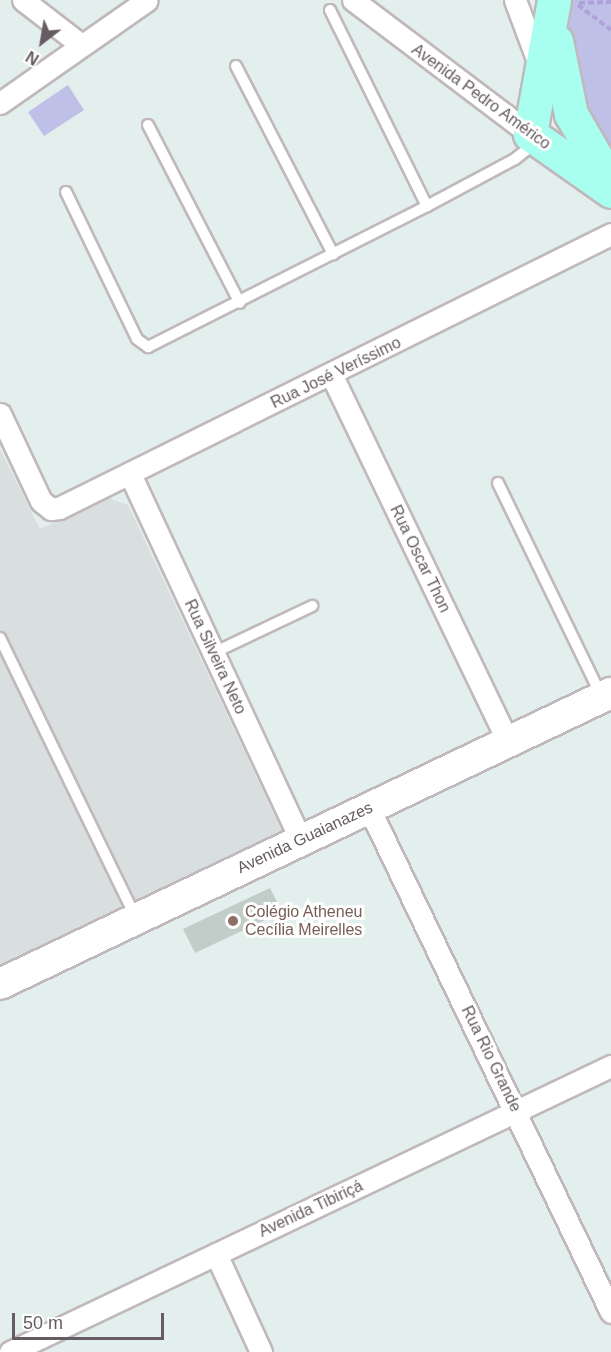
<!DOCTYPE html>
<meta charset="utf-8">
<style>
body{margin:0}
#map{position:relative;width:611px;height:1352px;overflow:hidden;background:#e3efec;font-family:Arial,sans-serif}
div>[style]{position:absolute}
.industrial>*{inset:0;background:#d8dfde}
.green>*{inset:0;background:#bfc0e7}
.building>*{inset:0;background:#c2cdc9}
.path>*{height:4px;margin-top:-2px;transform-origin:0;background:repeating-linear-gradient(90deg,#afa1da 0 6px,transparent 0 9px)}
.roads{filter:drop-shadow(2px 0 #c0b8bc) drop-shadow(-2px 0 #c0b8bc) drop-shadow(0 2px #c0b8bc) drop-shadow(0 -2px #c0b8bc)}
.lane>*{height:10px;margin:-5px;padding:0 5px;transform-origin:5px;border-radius:5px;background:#fff}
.street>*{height:21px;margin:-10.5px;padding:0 10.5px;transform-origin:10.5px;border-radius:10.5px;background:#fff}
.secondary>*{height:30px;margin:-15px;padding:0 15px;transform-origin:15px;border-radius:15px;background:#fff}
.primary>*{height:33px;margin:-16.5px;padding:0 16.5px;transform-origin:16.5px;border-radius:16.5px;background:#a8ffef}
.dots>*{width:16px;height:16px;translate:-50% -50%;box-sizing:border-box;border:3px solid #fff;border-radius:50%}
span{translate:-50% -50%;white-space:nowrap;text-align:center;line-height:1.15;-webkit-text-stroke:6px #fff;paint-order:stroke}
.street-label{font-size:16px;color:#655b60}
.education-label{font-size:16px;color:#785e54}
.left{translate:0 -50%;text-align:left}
.north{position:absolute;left:12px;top:12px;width:60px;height:60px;-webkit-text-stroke:4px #fff;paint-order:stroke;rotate:211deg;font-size:16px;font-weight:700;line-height:24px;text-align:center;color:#655b60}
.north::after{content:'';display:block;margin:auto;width:21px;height:27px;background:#655b60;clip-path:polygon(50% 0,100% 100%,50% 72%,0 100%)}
.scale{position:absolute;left:12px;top:1313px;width:152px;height:27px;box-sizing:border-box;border:3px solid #655b60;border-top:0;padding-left:8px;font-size:18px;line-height:21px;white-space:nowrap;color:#655b60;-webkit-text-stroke:4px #fff;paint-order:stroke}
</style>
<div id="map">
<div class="industrial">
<i style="clip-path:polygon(0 449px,40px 529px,108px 498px,128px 505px,283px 833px,0 968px)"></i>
</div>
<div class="green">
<i style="clip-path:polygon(563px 0,611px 0,611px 158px,568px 74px)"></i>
<i style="clip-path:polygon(68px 85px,84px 110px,44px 136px,28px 112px)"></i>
</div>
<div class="building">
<i style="clip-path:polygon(270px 888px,282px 912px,195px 953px,183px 929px)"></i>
</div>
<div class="path">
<i style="left:579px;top:3px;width:32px;rotate:-2deg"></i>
<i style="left:578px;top:5px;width:41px;rotate:37.1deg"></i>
</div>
<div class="roads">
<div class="lane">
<i style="left:330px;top:10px;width:219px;rotate:63.7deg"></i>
<i style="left:236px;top:66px;width:212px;rotate:62.7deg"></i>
<i style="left:148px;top:125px;width:200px;rotate:62.7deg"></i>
<i style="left:66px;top:192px;width:163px;rotate:64.2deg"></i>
<i style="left:137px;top:339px;width:14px;rotate:36deg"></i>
<i style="left:148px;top:347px;width:313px;rotate:-26.8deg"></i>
<i style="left:427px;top:206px;width:100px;rotate:-28.1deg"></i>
<i style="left:515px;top:159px;width:27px;rotate:-39deg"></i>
<i style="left:498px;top:483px;width:238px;rotate:64.1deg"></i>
<i style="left:0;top:638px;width:311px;rotate:64.1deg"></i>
<i style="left:213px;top:653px;width:110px;rotate:-25.4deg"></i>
</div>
<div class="street">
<i style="left:23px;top:0;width:72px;rotate:37.7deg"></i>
<i style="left:353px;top:0;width:222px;rotate:37.1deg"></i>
<i style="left:515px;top:0;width:72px;rotate:69.5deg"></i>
<i style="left:0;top:103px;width:179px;rotate:-35deg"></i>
<i style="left:332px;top:376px;width:406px;rotate:64.3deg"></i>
<i style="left:0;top:414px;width:96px;rotate:64.8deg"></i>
<i style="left:41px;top:501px;width:13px;rotate:39deg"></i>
<i style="left:51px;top:509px;width:8px;rotate:-7deg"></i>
<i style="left:59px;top:508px;width:616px;rotate:-26.4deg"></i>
<i style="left:130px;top:474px;width:404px;rotate:65deg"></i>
<i style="left:369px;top:808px;width:559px;rotate:64.35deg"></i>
<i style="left:216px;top:1254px;width:108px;rotate:65.3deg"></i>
<i style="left:10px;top:1352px;width:666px;rotate:-25.45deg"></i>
</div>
<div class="secondary">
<i style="left:0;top:984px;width:677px;rotate:-25.47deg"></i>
</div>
<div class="primary">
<i style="left:554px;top:0;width:136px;rotate:100.2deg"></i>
<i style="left:530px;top:134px;width:99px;rotate:35.1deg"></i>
<i style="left:556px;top:41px;width:75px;rotate:78.4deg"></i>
<i style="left:571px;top:114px;width:80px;rotate:59.9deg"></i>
</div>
</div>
<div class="dots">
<i style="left:233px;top:921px;background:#8d6e63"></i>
</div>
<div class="street-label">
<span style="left:481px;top:97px;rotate:36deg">Avenida Pedro Américo</span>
<span style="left:336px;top:373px;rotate:-26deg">Rua José Veríssimo</span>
<span style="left:420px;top:559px;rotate:64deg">Rua Oscar Thon</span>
<span style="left:215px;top:657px;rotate:65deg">Rua Silveira Neto</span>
<span style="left:305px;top:838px;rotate:-25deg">Avenida Guaianazes</span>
<span style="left:491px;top:1059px;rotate:64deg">Rua Rio Grande</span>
<span style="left:311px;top:1209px;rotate:-25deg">Avenida Tibiriçá</span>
</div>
<div class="education-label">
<span class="left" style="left:245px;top:921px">Colégio Atheneu<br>Cecília Meirelles</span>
</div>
<div class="north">N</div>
<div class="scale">50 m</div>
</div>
